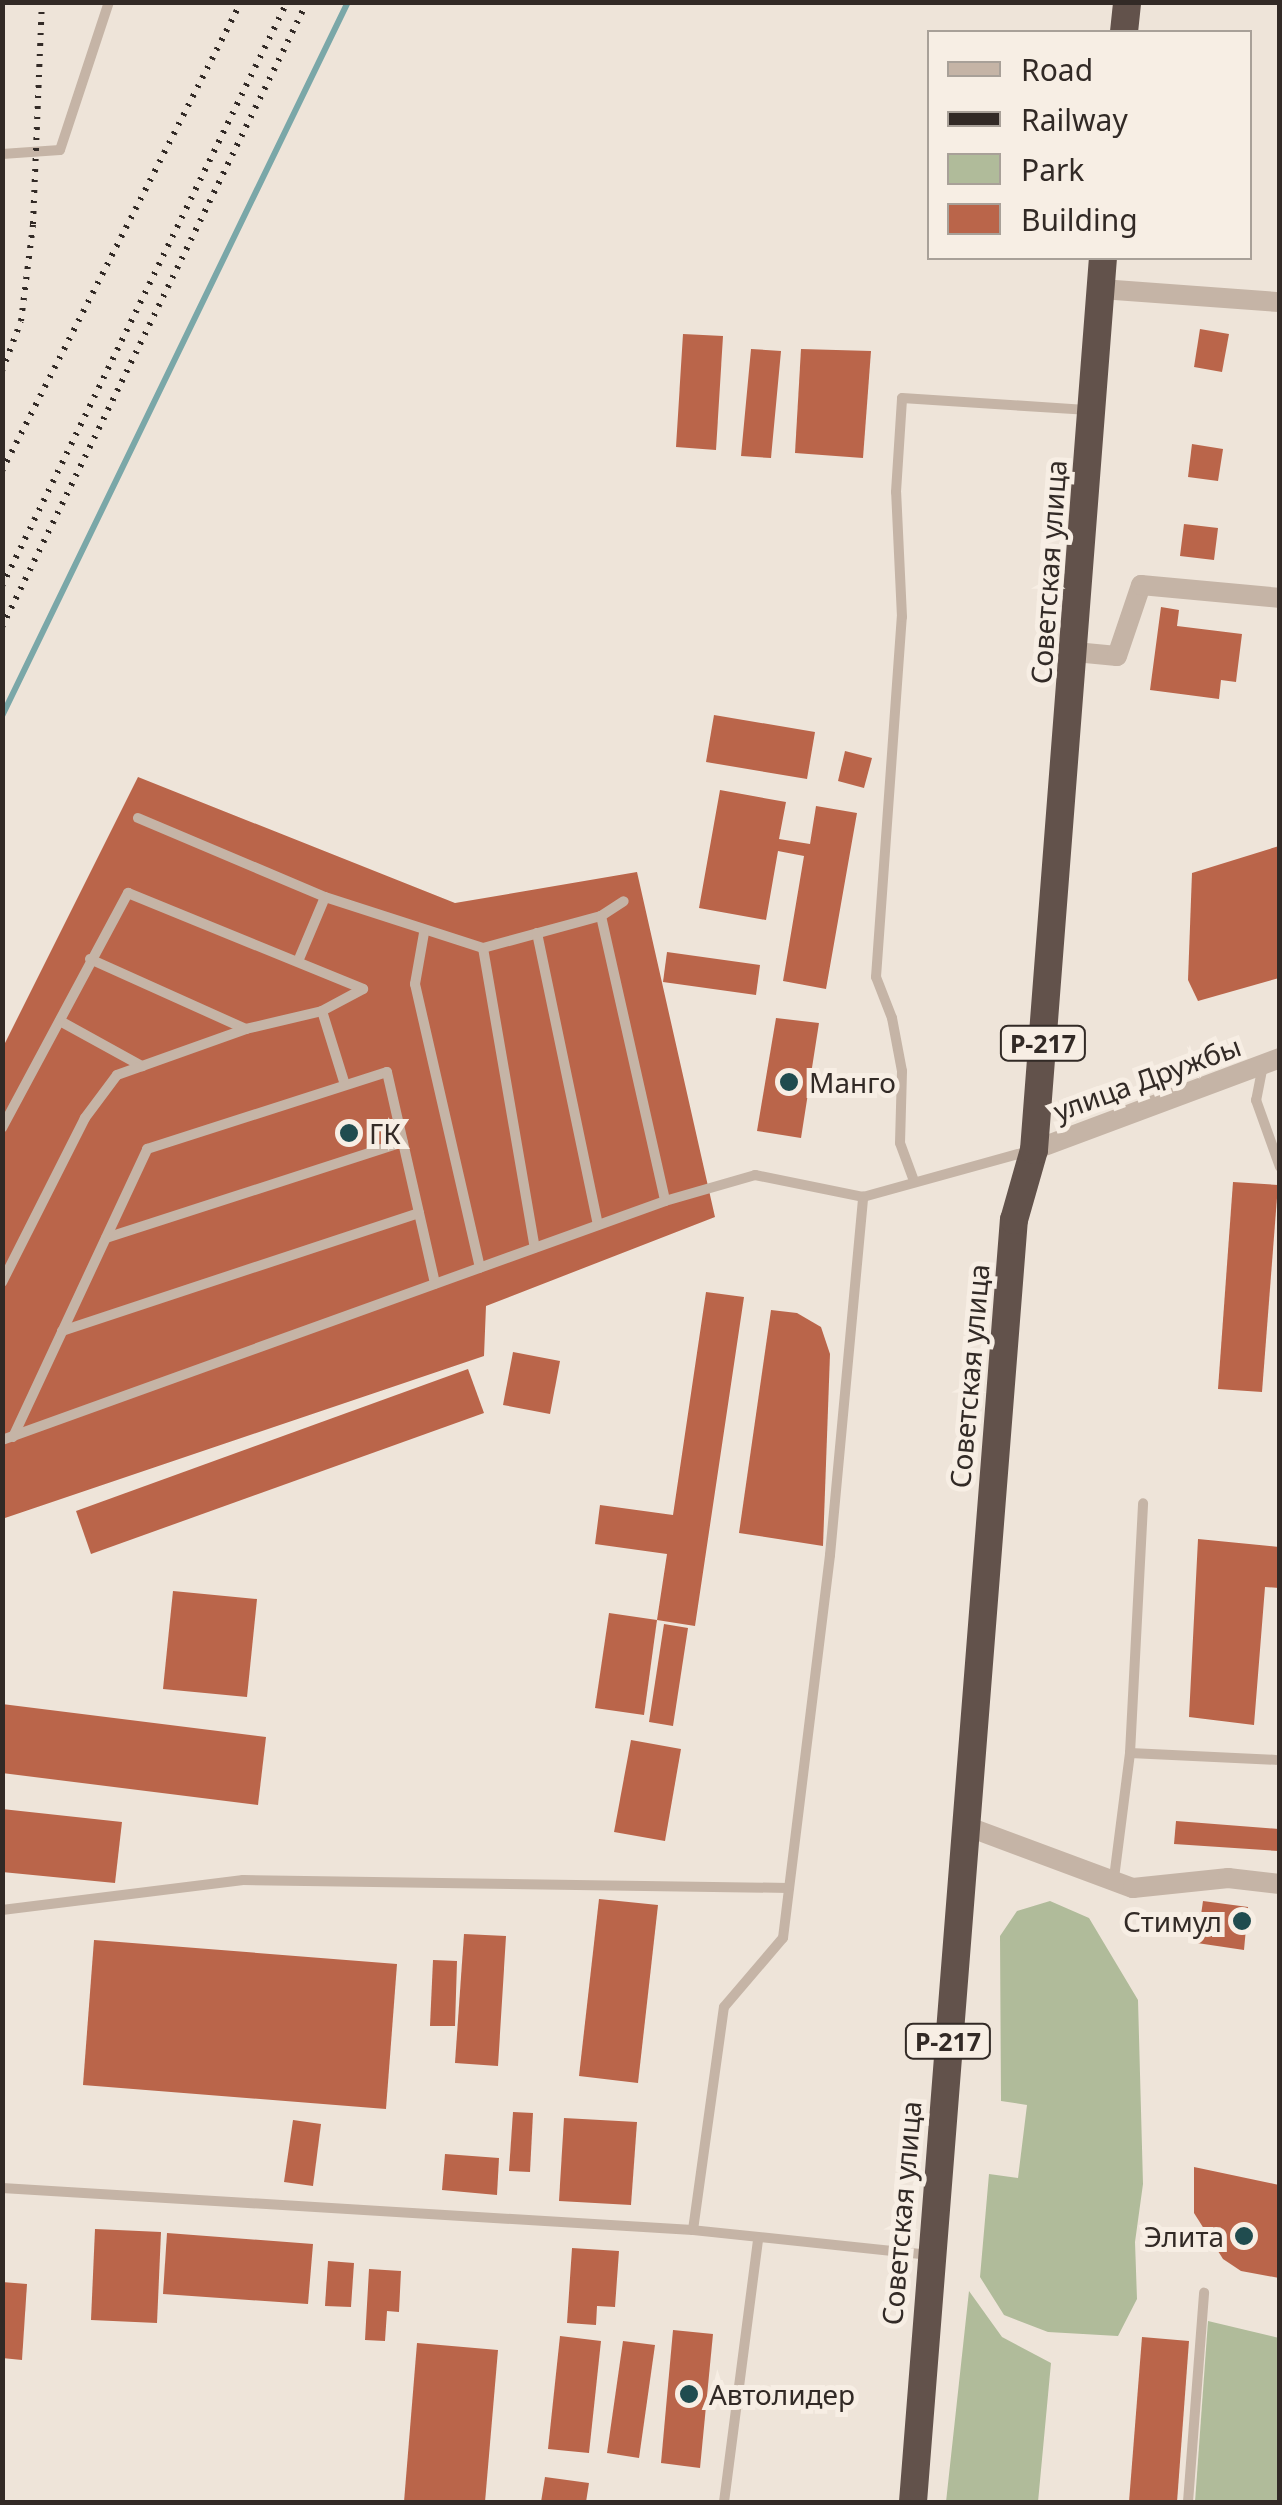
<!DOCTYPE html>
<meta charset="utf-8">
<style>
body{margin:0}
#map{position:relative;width:1282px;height:2505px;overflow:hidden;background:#eee4d9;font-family:"Noto Sans",sans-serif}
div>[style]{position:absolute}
.green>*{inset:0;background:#b0bb9a}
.stream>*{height:6px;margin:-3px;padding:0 3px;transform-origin:3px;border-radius:3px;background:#7aa7a8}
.building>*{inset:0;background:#ba654a}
.service>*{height:10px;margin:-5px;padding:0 5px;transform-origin:5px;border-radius:5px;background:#c5b4a6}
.minor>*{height:20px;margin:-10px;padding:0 10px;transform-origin:10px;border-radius:10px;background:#c5b4a6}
.trunk>*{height:28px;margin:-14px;padding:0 14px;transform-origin:14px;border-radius:14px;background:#62524b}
.rail>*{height:6px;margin-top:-3px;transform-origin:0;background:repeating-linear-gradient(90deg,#322a26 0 2.5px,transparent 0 10.5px)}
.dots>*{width:28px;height:28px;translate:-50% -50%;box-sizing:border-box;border:5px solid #f7eee4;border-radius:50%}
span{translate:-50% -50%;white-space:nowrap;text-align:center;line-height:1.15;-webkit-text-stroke:10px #f7eee4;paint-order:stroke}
.shield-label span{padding:2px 8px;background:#f7eee4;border:2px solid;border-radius:8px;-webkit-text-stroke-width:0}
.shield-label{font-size:25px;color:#322a26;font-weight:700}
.street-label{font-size:28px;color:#322a26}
.poi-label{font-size:28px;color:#322a26}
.left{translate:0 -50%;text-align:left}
.right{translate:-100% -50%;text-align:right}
.frame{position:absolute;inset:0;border:5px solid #322a26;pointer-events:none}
.legend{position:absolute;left:927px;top:30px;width:325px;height:230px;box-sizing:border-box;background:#f7eee4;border:2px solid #a8a098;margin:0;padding:12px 18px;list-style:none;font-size:30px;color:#322a26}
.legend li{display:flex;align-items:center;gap:20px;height:50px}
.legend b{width:50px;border:2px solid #a8a098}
</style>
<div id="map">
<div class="green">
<i style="clip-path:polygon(1050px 1901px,1089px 1918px,1138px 2000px,1143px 2184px,1135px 2242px,1137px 2299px,1118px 2336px,1048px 2332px,1004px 2315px,980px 2277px,989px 2174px,1018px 2178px,1027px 2105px,1001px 2101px,1000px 1936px,1017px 1911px)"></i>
<i style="clip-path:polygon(969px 2291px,1002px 2337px,1051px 2363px,1038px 2502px,946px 2502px)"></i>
<i style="clip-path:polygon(1208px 2321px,1279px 2338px,1279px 2502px,1195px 2502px)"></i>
</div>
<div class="stream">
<i style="left:2px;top:716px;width:793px;rotate:-64.15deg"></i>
</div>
<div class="building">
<i style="clip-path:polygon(1200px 329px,1229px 334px,1222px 372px,1194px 367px)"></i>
<i style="clip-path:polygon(683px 334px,723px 336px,716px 450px,676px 447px)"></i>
<i style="clip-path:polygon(751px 349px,781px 351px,771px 458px,741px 456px)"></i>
<i style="clip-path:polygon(801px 349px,871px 351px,863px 458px,795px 453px)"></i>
<i style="clip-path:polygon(1192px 444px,1223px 449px,1218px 481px,1188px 477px)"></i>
<i style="clip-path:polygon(1184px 524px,1218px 528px,1214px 560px,1180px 556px)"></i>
<i style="clip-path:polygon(1161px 607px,1179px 610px,1177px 626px,1242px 634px,1236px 682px,1221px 680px,1219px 699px,1150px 690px)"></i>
<i style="clip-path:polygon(714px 715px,815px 732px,807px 779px,706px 762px)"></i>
<i style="clip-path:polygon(845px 751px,872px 758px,864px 788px,838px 781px)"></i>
<i style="clip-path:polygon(138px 777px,455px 903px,637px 872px,715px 1217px,486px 1306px,484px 1356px,2px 1519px,2px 1049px)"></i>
<i style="clip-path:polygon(720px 790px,786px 802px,779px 839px,810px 844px,816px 806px,857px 813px,826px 989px,783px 981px,804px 856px,778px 851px,766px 920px,699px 908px)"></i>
<i style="clip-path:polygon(1279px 846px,1279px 978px,1198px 1001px,1188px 980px,1192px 873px)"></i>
<i style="clip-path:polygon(667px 952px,760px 965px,756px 995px,663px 982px)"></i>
<i style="clip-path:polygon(776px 1018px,819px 1023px,801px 1138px,757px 1131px)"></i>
<i style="clip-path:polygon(1233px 1182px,1278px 1185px,1262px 1392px,1218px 1389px)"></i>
<i style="clip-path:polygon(706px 1292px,744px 1297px,695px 1626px,657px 1620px,667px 1554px,595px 1544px,600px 1505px,673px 1515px)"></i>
<i style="clip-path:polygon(771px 1310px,797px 1313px,821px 1327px,830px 1354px,823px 1546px,739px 1533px)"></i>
<i style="clip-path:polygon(513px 1352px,560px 1361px,550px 1414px,503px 1405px)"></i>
<i style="clip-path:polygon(468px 1369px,484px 1413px,91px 1554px,76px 1511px)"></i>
<i style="clip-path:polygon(1198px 1539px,1279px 1547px,1279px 1588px,1265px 1587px,1254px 1725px,1189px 1717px)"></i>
<i style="clip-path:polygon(173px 1591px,257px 1599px,247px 1697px,163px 1689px)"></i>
<i style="clip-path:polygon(609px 1613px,657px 1620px,644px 1715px,595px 1708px)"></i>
<i style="clip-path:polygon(664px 1624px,688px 1628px,673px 1726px,649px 1722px)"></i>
<i style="clip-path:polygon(2px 1704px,266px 1737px,258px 1805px,2px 1773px)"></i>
<i style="clip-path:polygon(631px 1740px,681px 1749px,665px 1841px,614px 1832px)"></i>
<i style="clip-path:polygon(2px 1809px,122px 1822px,115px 1883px,2px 1872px)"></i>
<i style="clip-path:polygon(1176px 1821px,1279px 1829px,1279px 1851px,1174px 1844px)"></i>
<i style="clip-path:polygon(599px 1899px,658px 1905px,638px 2083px,579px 2076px)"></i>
<i style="clip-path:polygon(1203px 1901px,1248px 1907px,1244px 1950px,1197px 1943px)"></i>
<i style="clip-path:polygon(464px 1934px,506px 1936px,498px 2066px,455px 2063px)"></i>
<i style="clip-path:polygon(94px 1940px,397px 1964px,386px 2109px,83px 2085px)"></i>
<i style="clip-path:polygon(433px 1960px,457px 1961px,455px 2026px,430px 2026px)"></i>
<i style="clip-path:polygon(513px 2112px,533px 2113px,530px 2172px,509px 2171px)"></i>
<i style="clip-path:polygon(564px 2118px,637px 2122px,631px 2205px,559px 2201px)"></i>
<i style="clip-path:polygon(293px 2120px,321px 2124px,313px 2186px,284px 2182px)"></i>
<i style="clip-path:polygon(445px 2154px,499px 2158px,497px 2195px,442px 2190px)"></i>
<i style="clip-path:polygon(1194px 2167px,1279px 2185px,1279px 2278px,1241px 2271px,1223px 2259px,1194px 2213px)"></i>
<i style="clip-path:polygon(95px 2229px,161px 2232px,157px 2323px,91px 2320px)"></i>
<i style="clip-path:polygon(167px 2233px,313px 2244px,308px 2304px,163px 2294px)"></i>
<i style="clip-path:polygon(572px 2248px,619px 2251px,615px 2307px,597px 2306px,596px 2325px,567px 2323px)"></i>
<i style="clip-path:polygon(328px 2261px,354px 2263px,351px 2307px,325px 2306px)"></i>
<i style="clip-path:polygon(369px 2269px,401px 2271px,399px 2312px,387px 2311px,385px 2341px,365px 2340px)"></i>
<i style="clip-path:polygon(2px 2282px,27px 2284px,22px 2360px,2px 2358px)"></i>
<i style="clip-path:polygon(673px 2330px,713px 2334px,700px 2468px,661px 2463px)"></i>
<i style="clip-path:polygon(560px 2336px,601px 2341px,589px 2453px,548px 2449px)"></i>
<i style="clip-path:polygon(1142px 2337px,1189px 2341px,1177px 2502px,1129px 2502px)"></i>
<i style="clip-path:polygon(623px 2341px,655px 2345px,639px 2458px,607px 2453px)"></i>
<i style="clip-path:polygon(417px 2343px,498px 2350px,485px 2502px,404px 2502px)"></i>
<i style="clip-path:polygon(545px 2477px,589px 2483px,586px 2502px,541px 2502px)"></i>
</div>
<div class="service">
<i style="left:2px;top:154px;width:58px;rotate:-3.9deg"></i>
<i style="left:60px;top:150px;width:156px;rotate:-71.7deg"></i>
<i style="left:138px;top:818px;width:203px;rotate:22.9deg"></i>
<i style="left:325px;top:897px;width:166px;rotate:17.9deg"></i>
<i style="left:483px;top:948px;width:122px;rotate:-15.2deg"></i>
<i style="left:601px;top:916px;width:27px;rotate:-33deg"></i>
<i style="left:601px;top:916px;width:292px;rotate:77.3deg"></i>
<i style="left:424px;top:933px;width:52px;rotate:100deg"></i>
<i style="left:415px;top:984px;width:291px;rotate:77.1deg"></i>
<i style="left:537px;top:933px;width:298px;rotate:78.2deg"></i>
<i style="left:483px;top:948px;width:304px;rotate:80.2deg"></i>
<i style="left:90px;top:959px;width:171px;rotate:24.2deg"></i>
<i style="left:299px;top:959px;width:67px;rotate:-67.2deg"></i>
<i style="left:322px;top:1011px;width:77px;rotate:72.7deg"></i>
<i style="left:60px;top:1021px;width:94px;rotate:28.8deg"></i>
<i style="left:1263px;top:1065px;width:36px;rotate:101deg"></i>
<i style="left:1256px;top:1100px;width:71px;rotate:70.3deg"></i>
<i style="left:2px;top:1128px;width:267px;rotate:-61.8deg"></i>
<i style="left:128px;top:893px;width:254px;rotate:22.2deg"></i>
<i style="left:363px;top:989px;width:47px;rotate:151.8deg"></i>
<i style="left:322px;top:1011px;width:78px;rotate:166.7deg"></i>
<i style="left:246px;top:1029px;width:137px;rotate:160.4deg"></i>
<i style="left:117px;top:1075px;width:54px;rotate:126.7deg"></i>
<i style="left:85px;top:1118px;width:184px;rotate:116.8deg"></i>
<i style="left:914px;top:1181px;width:40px;rotate:-110.2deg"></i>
<i style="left:900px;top:1143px;width:72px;rotate:-88.4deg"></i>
<i style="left:902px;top:1071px;width:54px;rotate:-100.7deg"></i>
<i style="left:892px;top:1018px;width:44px;rotate:-111.3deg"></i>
<i style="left:876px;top:977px;width:361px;rotate:-85.9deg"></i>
<i style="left:902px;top:617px;width:125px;rotate:-92.7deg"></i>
<i style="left:896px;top:492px;width:94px;rotate:-86.3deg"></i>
<i style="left:902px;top:398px;width:188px;rotate:3.7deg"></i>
<i style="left:106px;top:1238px;width:312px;rotate:-17.9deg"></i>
<i style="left:62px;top:1331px;width:376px;rotate:-18.3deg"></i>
<i style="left:13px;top:1437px;width:318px;rotate:-65deg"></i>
<i style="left:147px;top:1149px;width:252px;rotate:-17.8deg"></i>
<i style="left:387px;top:1072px;width:217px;rotate:77.2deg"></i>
<i style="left:2px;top:1440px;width:705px;rotate:-19.82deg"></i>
<i style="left:665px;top:1201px;width:94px;rotate:-16.1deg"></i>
<i style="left:755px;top:1175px;width:110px;rotate:11.5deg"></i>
<i style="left:1130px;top:1753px;width:146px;rotate:2.7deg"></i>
<i style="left:1114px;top:1878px;width:126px;rotate:-82.7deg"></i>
<i style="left:1130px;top:1753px;width:250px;rotate:-87deg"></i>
<i style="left:2px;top:1910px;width:243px;rotate:-7.1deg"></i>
<i style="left:243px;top:1880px;width:546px;rotate:0.84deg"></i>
<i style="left:2px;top:2188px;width:692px;rotate:3.48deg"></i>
<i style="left:930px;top:2255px;width:238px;rotate:-174deg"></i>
<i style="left:693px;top:2230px;width:225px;rotate:-82.1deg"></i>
<i style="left:724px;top:2007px;width:91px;rotate:-49.5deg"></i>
<i style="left:783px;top:1938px;width:386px;rotate:-83deg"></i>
<i style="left:830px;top:1555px;width:360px;rotate:-84.7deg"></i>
<i style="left:863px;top:1197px;width:172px;rotate:-15.5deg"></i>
<i style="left:724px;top:2502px;width:265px;rotate:-82.6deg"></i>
<i style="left:1188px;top:2502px;width:210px;rotate:-85.6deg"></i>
</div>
<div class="minor">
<i style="left:1101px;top:289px;width:179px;rotate:4.2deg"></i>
<i style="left:1075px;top:652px;width:42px;rotate:5.4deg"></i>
<i style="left:1117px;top:656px;width:75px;rotate:-71.3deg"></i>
<i style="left:1141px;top:585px;width:140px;rotate:5.3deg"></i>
<i style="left:1034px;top:1150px;width:263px;rotate:-20.5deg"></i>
<i style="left:966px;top:1826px;width:178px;rotate:20.4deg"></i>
<i style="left:1133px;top:1888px;width:96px;rotate:-6deg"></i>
<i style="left:1228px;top:1878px;width:52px;rotate:6.6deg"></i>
</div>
<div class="trunk">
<i style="left:1124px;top:32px;width:30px;rotate:-84deg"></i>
<i style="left:913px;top:2502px;width:1286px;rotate:-85.5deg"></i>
<i style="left:1014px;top:1220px;width:73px;rotate:-74.1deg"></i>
<i style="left:1034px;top:1150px;width:895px;rotate:-85.58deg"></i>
</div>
<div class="rail">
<i style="left:2px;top:371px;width:53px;rotate:-69.2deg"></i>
<i style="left:21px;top:321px;width:98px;rotate:-82.9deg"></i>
<i style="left:33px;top:224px;width:222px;rotate:-87.7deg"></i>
<i style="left:2px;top:471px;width:526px;rotate:-63deg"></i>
<i style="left:2px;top:586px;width:650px;rotate:-63.99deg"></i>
<i style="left:2px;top:627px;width:695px;rotate:-63.99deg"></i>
</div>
<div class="dots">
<i style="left:789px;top:1082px;background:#204c4f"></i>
<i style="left:349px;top:1133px;background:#204c4f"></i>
<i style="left:1242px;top:1921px;background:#204c4f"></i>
<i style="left:1244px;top:2236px;background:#204c4f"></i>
<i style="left:689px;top:2394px;background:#204c4f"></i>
</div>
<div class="shield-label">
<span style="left:1043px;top:1043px">Р-217</span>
<span style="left:948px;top:2041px">Р-217</span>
</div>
<div class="street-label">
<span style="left:1048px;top:572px;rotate:-86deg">Советская улица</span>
<span style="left:1147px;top:1078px;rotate:-20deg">улица Дружбы</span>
<span style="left:969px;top:1376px;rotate:-85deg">Советская улица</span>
<span style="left:901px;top:2213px;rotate:-85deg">Советская улица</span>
</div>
<div class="poi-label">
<span class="left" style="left:809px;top:1082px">Манго</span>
<span class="left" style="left:369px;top:1133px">ГК</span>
<span class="right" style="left:1222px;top:1921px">Стимул</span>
<span class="right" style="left:1224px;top:2236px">Элита</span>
<span class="left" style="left:709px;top:2394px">Автолидер</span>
</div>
<div class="frame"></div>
<ul class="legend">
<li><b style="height:12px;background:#c5b4a6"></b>Road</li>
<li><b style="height:12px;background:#322a26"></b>Railway</li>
<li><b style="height:28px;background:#b0bb9a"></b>Park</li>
<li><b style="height:28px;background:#ba654a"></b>Building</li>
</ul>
</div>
